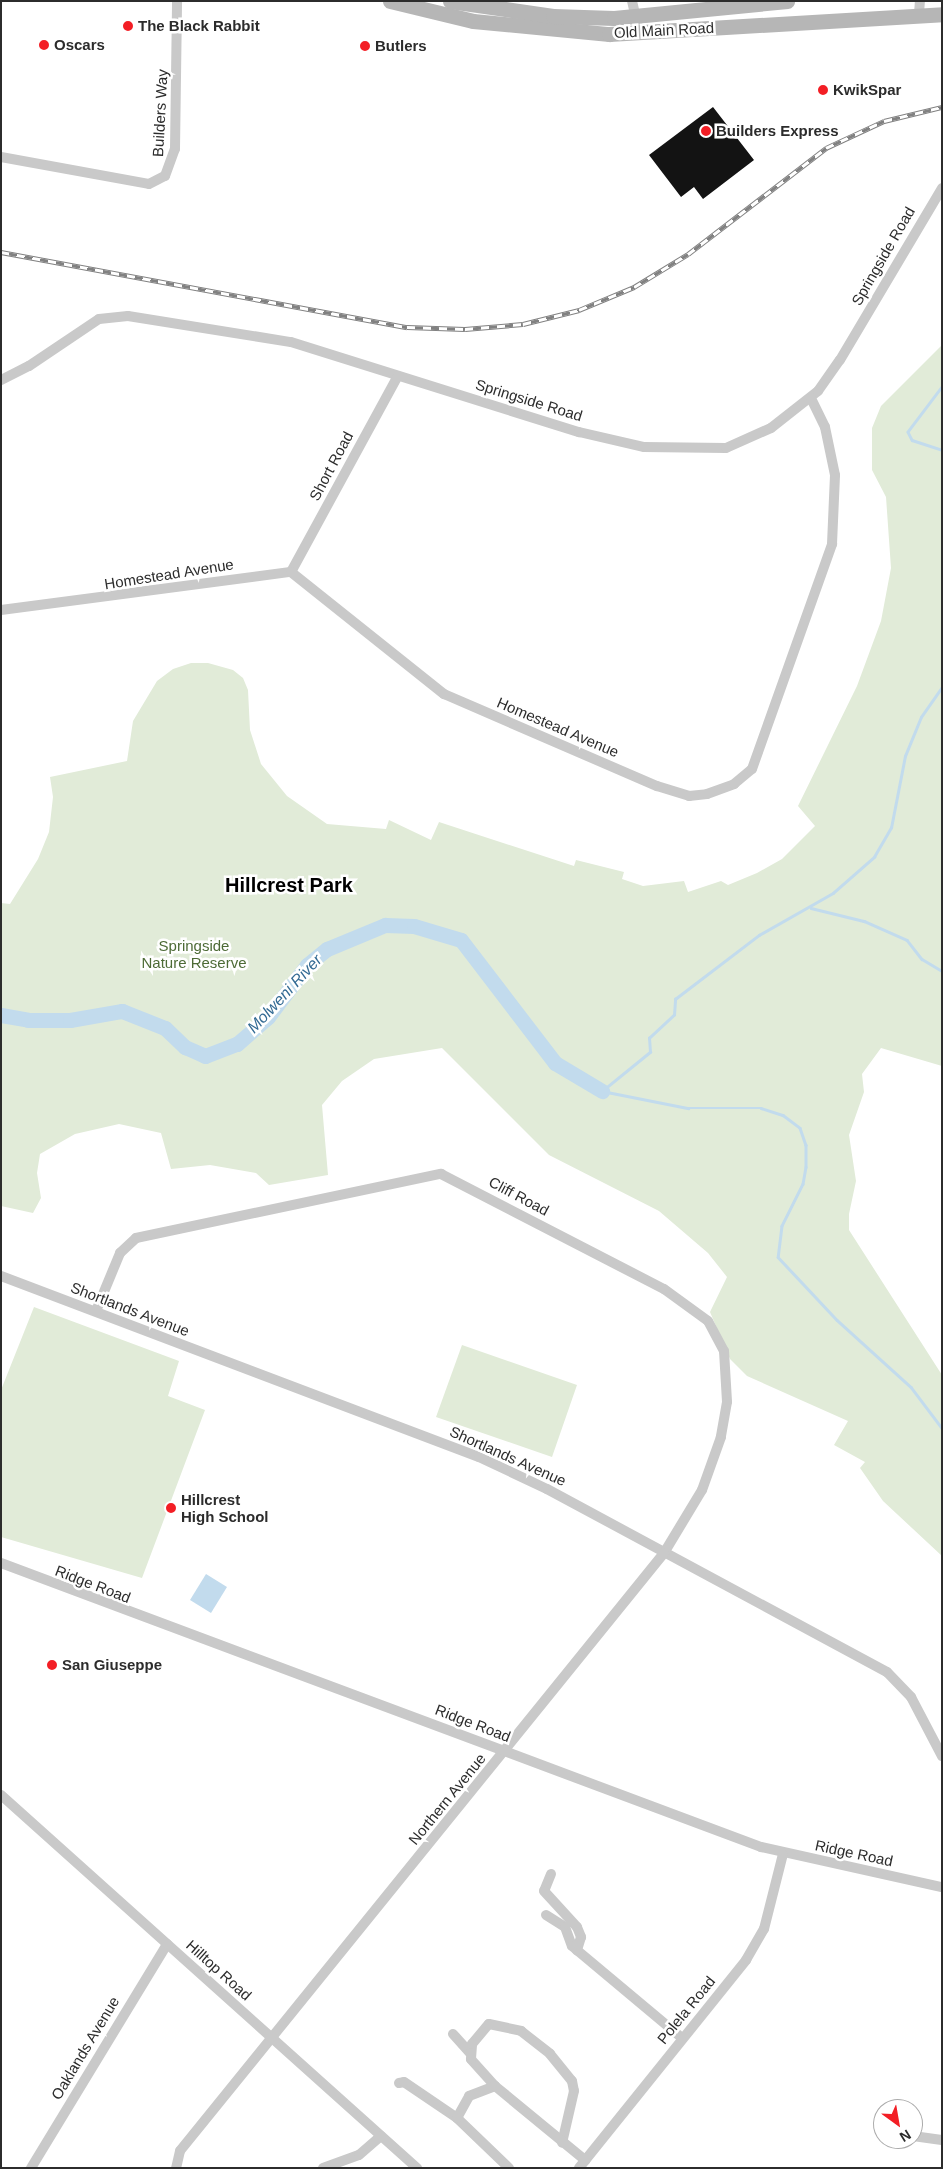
<!DOCTYPE html>
<style>
body{margin:0}
#map{position:relative;width:943px;height:2169px;overflow:hidden;background:#fff;font-family:Arial,sans-serif}
div>[style]{position:absolute}
.green>*{inset:0;background:#e1ebd8}
.water>*{inset:0;background:#c2dbed}
.stream>*{height:2.5px;margin:-1.25px;padding:0 1.25px;transform-origin:1.25px;border-radius:1.25px;background:#c2dbed}
.river>*{height:15px;margin:-7.5px;padding:0 7.5px;transform-origin:7.5px;border-radius:7.5px;background:#c2dbed}
.building>*{inset:0;background:#131313}
.minor>*{height:10px;margin:-5px;padding:0 5px;transform-origin:5px;border-radius:5px;background:#c9c9c9}
.secondary>*{height:15px;margin:-7.5px;padding:0 7.5px;transform-origin:7.5px;border-radius:7.5px;background:#b6b6b6}
.rail>*{height:4.5px;margin-top:-2.25px;transform-origin:0;background:repeating-linear-gradient(90deg,#fff 0 8px,#818181 0 16px);box-sizing:border-box;border-block:1px solid #818181}
.dots>*{width:14px;height:14px;translate:-50% -50%;box-sizing:border-box;border:2px solid #fff;border-radius:50%}
span{translate:-50% -50%;white-space:nowrap;text-align:center;line-height:1.15;-webkit-text-stroke:5px #fff;paint-order:stroke}
.poi-label{font-size:15px;color:#2c2c2c;font-weight:700}
.left{translate:0 -50%;text-align:left}
.street-label{font-size:15px;color:#2c2c2c}
.park-label{font-size:15px;color:#4d6b36}
.water-label{font-size:16px;color:#346b94;font-style:italic}
.district-label{font-size:20px;color:#000;font-weight:700}
.frame{position:absolute;inset:0;border:2px solid #2c2c2c;pointer-events:none}
.north{position:absolute;left:873px;top:2099px;width:50px;height:50px;box-sizing:border-box;background:#fff;border:1px solid #ababab;border-radius:50%;rotate:148deg;font-size:14px;font-weight:700;line-height:20px;text-align:center;color:#2c2c2c}
.north::after{content:'';display:block;margin:auto;width:18px;height:22px;background:#f31e25;clip-path:polygon(50% 0,100% 100%,50% 72%,0 100%)}
</style>
<div id="map">
<div class="green">
<i style="clip-path:polygon(942px 345px,942px 1066px,881px 1048px,862px 1074px,864px 1092px,849px 1135px,856px 1181px,849px 1214px,849px 1230px,942px 1375px,942px 1556px,883px 1501px,860px 1468px,865px 1462px,834px 1445px,848px 1421px,747px 1376px,730px 1359px,710px 1312px,727px 1277px,708px 1253px,659px 1211px,549px 1155px,442px 1048px,374px 1059px,342px 1081px,322px 1105px,328px 1175px,269px 1185px,256px 1173px,210px 1165px,171px 1169px,161px 1133px,119px 1124px,75px 1134px,40px 1154px,37px 1173px,41px 1198px,33px 1213px,1px 1206px,1px 903px,10px 904px,38px 859px,49px 832px,53px 797px,50px 777px,127px 761px,133px 721px,157px 681px,173px 669px,191px 663px,208px 663px,233px 670px,243px 678px,248px 690px,250px 730px,261px 764px,287px 796px,327px 824px,386px 829px,389px 820px,431px 840px,439px 822px,574px 866px,576px 860px,624px 872px,622px 879px,643px 886px,684px 881px,688px 892px,721px 881px,728px 885px,757px 873px,782px 859px,815px 826px,798px 806px,857px 686px,881px 621px,891px 568px,886px 497px,872px 470px,872px 428px,881px 406px)"></i>
<i style="clip-path:polygon(34px 1307px,179px 1361px,168px 1396px,205px 1410px,142px 1578px,1px 1537px,1px 1390px)"></i>
<i style="clip-path:polygon(462px 1345px,577px 1385px,552px 1457px,436px 1417px)"></i>
</div>
<div class="water">
<i style="clip-path:polygon(206px 1574px,227px 1587px,211px 1613px,190px 1600px)"></i>
</div>
<div class="stream">
<i style="left:942px;top:387px;width:56px;rotate:127.1deg"></i>
<i style="left:908px;top:432px;width:9px;rotate:63deg"></i>
<i style="left:912px;top:440px;width:32px;rotate:18deg"></i>
<i style="left:811px;top:908px;width:55px;rotate:13.8deg"></i>
<i style="left:864px;top:921px;width:47px;rotate:23.8deg"></i>
<i style="left:907px;top:940px;width:24px;rotate:52deg"></i>
<i style="left:922px;top:959px;width:23px;rotate:31deg"></i>
<i style="left:602px;top:1091px;width:88px;rotate:11.2deg"></i>
<i style="left:688px;top:1108px;width:73px"></i>
<i style="left:761px;top:1108px;width:23px;rotate:18deg"></i>
<i style="left:783px;top:1115px;width:21px;rotate:37deg"></i>
<i style="left:800px;top:1128px;width:18px;rotate:71deg"></i>
<i style="left:806px;top:1145px;width:22px;rotate:90deg"></i>
<i style="left:806px;top:1167px;width:17px;rotate:100deg"></i>
<i style="left:803px;top:1184px;width:47px;rotate:116.6deg"></i>
<i style="left:782px;top:1226px;width:31px;rotate:97deg"></i>
<i style="left:778px;top:1257px;width:86px;rotate:46.9deg"></i>
<i style="left:837px;top:1320px;width:100px;rotate:42.2deg"></i>
<i style="left:911px;top:1387px;width:51px;rotate:52.9deg"></i>
<i style="left:602px;top:1091px;width:62px;rotate:-39.1deg"></i>
<i style="left:650px;top:1052px;width:14px;rotate:-94deg"></i>
<i style="left:649px;top:1038px;width:34px;rotate:-43deg"></i>
<i style="left:674px;top:1015px;width:16px;rotate:-86deg"></i>
<i style="left:675px;top:999px;width:106px;rotate:-37.3deg"></i>
<i style="left:759px;top:935px;width:85px;rotate:-29.6deg"></i>
<i style="left:833px;top:893px;width:55px;rotate:-41.3deg"></i>
<i style="left:874px;top:857px;width:34px;rotate:-60deg"></i>
<i style="left:891px;top:828px;width:73px;rotate:-79deg"></i>
<i style="left:905px;top:756px;width:42px;rotate:-67.7deg"></i>
<i style="left:921px;top:717px;width:37px;rotate:-55deg"></i>
</div>
<div class="river">
<i style="left:1px;top:1015px;width:27px;rotate:10deg"></i>
<i style="left:28px;top:1020px;width:42px"></i>
<i style="left:70px;top:1020px;width:53px;rotate:-9.8deg"></i>
<i style="left:122px;top:1011px;width:46px;rotate:21.6deg"></i>
<i style="left:165px;top:1028px;width:28px;rotate:44deg"></i>
<i style="left:185px;top:1047px;width:22px;rotate:24deg"></i>
<i style="left:205px;top:1056px;width:34px;rotate:-21deg"></i>
<i style="left:237px;top:1044px;width:41px;rotate:-41.1deg"></i>
<i style="left:268px;top:1017px;width:65px;rotate:-53.1deg"></i>
<i style="left:307px;top:965px;width:26px;rotate:-39deg"></i>
<i style="left:327px;top:949px;width:63px;rotate:-22.5deg"></i>
<i style="left:385px;top:925px;width:29px;rotate:2deg"></i>
<i style="left:414px;top:926px;width:49px;rotate:16.6deg"></i>
<i style="left:461px;top:940px;width:155px;rotate:52.6deg"></i>
<i style="left:555px;top:1063px;width:55px;rotate:30.8deg"></i>
</div>
<div class="building">
<i style="clip-path:polygon(713px 107px,754px 160px,703px 199px,694px 187px,681px 197px,649px 155px)"></i>
</div>
<div class="minor">
<i style="left:632px;top:1px;width:32px;rotate:77deg"></i>
<i style="left:919px;top:14px;width:13px;rotate:-86deg"></i>
<i style="left:1px;top:157px;width:150px;rotate:10.3deg"></i>
<i style="left:149px;top:184px;width:18px;rotate:-27deg"></i>
<i style="left:165px;top:176px;width:29px;rotate:-70deg"></i>
<i style="left:175px;top:149px;width:148px;rotate:-89.2deg"></i>
<i style="left:1px;top:380px;width:31px;rotate:-27deg"></i>
<i style="left:29px;top:366px;width:84px;rotate:-33.9deg"></i>
<i style="left:99px;top:319px;width:29px;rotate:-6deg"></i>
<i style="left:128px;top:316px;width:165px;rotate:9.1deg"></i>
<i style="left:291px;top:342px;width:302px;rotate:17.4deg"></i>
<i style="left:579px;top:432px;width:67px;rotate:13deg"></i>
<i style="left:644px;top:447px;width:82px;rotate:0.7deg"></i>
<i style="left:726px;top:448px;width:49px;rotate:-24deg"></i>
<i style="left:771px;top:428px;width:60px;rotate:-38.2deg"></i>
<i style="left:818px;top:391px;width:38px;rotate:-55deg"></i>
<i style="left:840px;top:360px;width:200px;rotate:-59.3deg"></i>
<i style="left:291px;top:572px;width:223px;rotate:-61.4deg"></i>
<i style="left:1px;top:610px;width:292px;rotate:-7.5deg"></i>
<i style="left:291px;top:572px;width:196px;rotate:38.6deg"></i>
<i style="left:444px;top:694px;width:232px;rotate:23.4deg"></i>
<i style="left:657px;top:786px;width:34px;rotate:17deg"></i>
<i style="left:689px;top:796px;width:18px;rotate:-6deg"></i>
<i style="left:707px;top:794px;width:29px;rotate:-20deg"></i>
<i style="left:734px;top:784px;width:23px;rotate:-40deg"></i>
<i style="left:752px;top:769px;width:239px;rotate:-70.4deg"></i>
<i style="left:832px;top:544px;width:69px;rotate:-87.5deg"></i>
<i style="left:835px;top:475px;width:49px;rotate:-101.8deg"></i>
<i style="left:825px;top:427px;width:32px;rotate:-116deg"></i>
<i style="left:1px;top:1276px;width:511px;rotate:20.74deg"></i>
<i style="left:479px;top:1457px;width:75px;rotate:25.2deg"></i>
<i style="left:547px;top:1489px;width:386px;rotate:28.3deg"></i>
<i style="left:887px;top:1672px;width:35px;rotate:46deg"></i>
<i style="left:911px;top:1697px;width:67px;rotate:62.3deg"></i>
<i style="left:96px;top:1311px;width:63px;rotate:-67.5deg"></i>
<i style="left:120px;top:1253px;width:22px;rotate:-43deg"></i>
<i style="left:136px;top:1238px;width:312px;rotate:-11.9deg"></i>
<i style="left:441px;top:1174px;width:251px;rotate:27.3deg"></i>
<i style="left:664px;top:1289px;width:54px;rotate:36deg"></i>
<i style="left:708px;top:1321px;width:34px;rotate:62deg"></i>
<i style="left:724px;top:1351px;width:51px;rotate:86.6deg"></i>
<i style="left:727px;top:1402px;width:36px;rotate:100deg"></i>
<i style="left:721px;top:1437px;width:56px;rotate:109.7deg"></i>
<i style="left:702px;top:1490px;width:74px;rotate:121.1deg"></i>
<i style="left:664px;top:1553px;width:769px;rotate:128.99deg"></i>
<i style="left:180px;top:2151px;width:17px;rotate:103deg"></i>
<i style="left:1px;top:1563px;width:811px;rotate:20.49deg"></i>
<i style="left:761px;top:1847px;width:185px;rotate:12.5deg"></i>
<i style="left:1px;top:1795px;width:559px;rotate:41.88deg"></i>
<i style="left:551px;top:1874px;width:18px;rotate:112deg"></i>
<i style="left:544px;top:1891px;width:49px;rotate:47.5deg"></i>
<i style="left:577px;top:1927px;width:11px;rotate:68deg"></i>
<i style="left:581px;top:1937px;width:14px;rotate:107deg"></i>
<i style="left:546px;top:1915px;width:22px;rotate:32deg"></i>
<i style="left:565px;top:1927px;width:20px;rotate:70deg"></i>
<i style="left:572px;top:1946px;width:143px;rotate:39.9deg"></i>
<i style="left:453px;top:2034px;width:25px;rotate:48deg"></i>
<i style="left:399px;top:2083px;width:5px;rotate:-11deg"></i>
<i style="left:404px;top:2082px;width:64px;rotate:34.2deg"></i>
<i style="left:495px;top:2086px;width:36px;rotate:-132deg"></i>
<i style="left:471px;top:2059px;width:15px;rotate:-86deg"></i>
<i style="left:472px;top:2044px;width:26px;rotate:-50deg"></i>
<i style="left:489px;top:2024px;width:33px;rotate:12deg"></i>
<i style="left:521px;top:2031px;width:37px;rotate:38deg"></i>
<i style="left:550px;top:2054px;width:35px;rotate:51deg"></i>
<i style="left:572px;top:2081px;width:10px;rotate:79deg"></i>
<i style="left:574px;top:2091px;width:53px;rotate:103deg"></i>
<i style="left:913px;top:2136px;width:29px;rotate:8deg"></i>
<i style="left:31px;top:2168px;width:262px;rotate:-58.7deg"></i>
<i style="left:323px;top:2168px;width:38px;rotate:-20deg"></i>
<i style="left:359px;top:2155px;width:29px;rotate:-41deg"></i>
<i style="left:509px;top:2168px;width:72px;rotate:-136.1deg"></i>
<i style="left:457px;top:2118px;width:25px;rotate:-61deg"></i>
<i style="left:469px;top:2096px;width:28px;rotate:-21deg"></i>
<i style="left:495px;top:2086px;width:117px;rotate:39.4deg"></i>
<i style="left:579px;top:2168px;width:267px;rotate:-51.2deg"></i>
<i style="left:746px;top:1960px;width:36px;rotate:-60deg"></i>
<i style="left:764px;top:1929px;width:77px;rotate:-75.8deg"></i>
</div>
<div class="secondary">
<i style="left:390px;top:1px;width:85px;rotate:13.5deg"></i>
<i style="left:473px;top:21px;width:137px;rotate:5.5deg"></i>
<i style="left:609px;top:34px;width:334px;rotate:-3.4deg"></i>
<i style="left:450px;top:1px;width:104px;rotate:8.3deg"></i>
<i style="left:553px;top:16px;width:61px;rotate:1.9deg"></i>
<i style="left:614px;top:18px;width:174px;rotate:-5.6deg"></i>
</div>
<div class="rail">
<i style="left:1px;top:252px;width:413px;rotate:10.5deg"></i>
<i style="left:407px;top:327px;width:58px;rotate:2deg"></i>
<i style="left:465px;top:329px;width:58px;rotate:-4.9deg"></i>
<i style="left:523px;top:324px;width:58px;rotate:-14deg"></i>
<i style="left:579px;top:310px;width:60px;rotate:-22.7deg"></i>
<i style="left:634px;top:287px;width:63px;rotate:-31.4deg"></i>
<i style="left:688px;top:254px;width:174px;rotate:-37.5deg"></i>
<i style="left:826px;top:148px;width:64px;rotate:-25deg"></i>
<i style="left:884px;top:121px;width:60px;rotate:-13.6deg"></i>
</div>
<div class="dots">
<i style="left:128px;top:26px;background:#f31e25"></i>
<i style="left:44px;top:45px;background:#f31e25"></i>
<i style="left:365px;top:46px;background:#f31e25"></i>
<i style="left:823px;top:90px;background:#f31e25"></i>
<i style="left:706px;top:131px;background:#f31e25"></i>
<i style="left:171px;top:1508px;background:#f31e25"></i>
<i style="left:52px;top:1665px;background:#f31e25"></i>
</div>
<div class="poi-label">
<span class="left" style="left:138px;top:26px">The Black Rabbit</span>
<span class="left" style="left:54px;top:45px">Oscars</span>
<span class="left" style="left:375px;top:46px">Butlers</span>
<span class="left" style="left:833px;top:90px">KwikSpar</span>
<span class="left" style="left:716px;top:131px">Builders Express</span>
<span class="left" style="left:181px;top:1508px">Hillcrest<br>High School</span>
<span class="left" style="left:62px;top:1665px">San Giuseppe</span>
</div>
<div class="street-label">
<span style="left:664px;top:30px;rotate:-3deg">Old Main Road</span>
<span style="left:160px;top:113px;rotate:-87deg">Builders Way</span>
<span style="left:883px;top:256px;rotate:-60deg">Springside Road</span>
<span style="left:529px;top:400px;rotate:17deg">Springside Road</span>
<span style="left:331px;top:466px;rotate:-62deg">Short Road</span>
<span style="left:169px;top:574px;rotate:-9deg">Homestead Avenue</span>
<span style="left:558px;top:727px;rotate:23deg">Homestead Avenue</span>
<span style="left:519px;top:1196px;rotate:28deg">Cliff Road</span>
<span style="left:130px;top:1309px;rotate:21deg">Shortlands Avenue</span>
<span style="left:508px;top:1456px;rotate:24deg">Shortlands Avenue</span>
<span style="left:93px;top:1584px;rotate:21deg">Ridge Road</span>
<span style="left:473px;top:1723px;rotate:21deg">Ridge Road</span>
<span style="left:447px;top:1799px;rotate:-51deg">Northern Avenue</span>
<span style="left:854px;top:1853px;rotate:12deg">Ridge Road</span>
<span style="left:219px;top:1970px;rotate:42deg">Hilltop Road</span>
<span style="left:686px;top:2010px;rotate:-51deg">Polela Road</span>
<span style="left:85px;top:2048px;rotate:-59deg">Oaklands Avenue</span>
</div>
<div class="park-label">
<span style="left:194px;top:954px">Springside<br>Nature Reserve</span>
</div>
<div class="water-label">
<span style="left:285px;top:994px;rotate:-47deg">Molweni River</span>
</div>
<div class="district-label">
<span style="left:289px;top:885px">Hillcrest Park</span>
</div>
<div class="frame"></div>
<div class="north">N</div>
</div>
